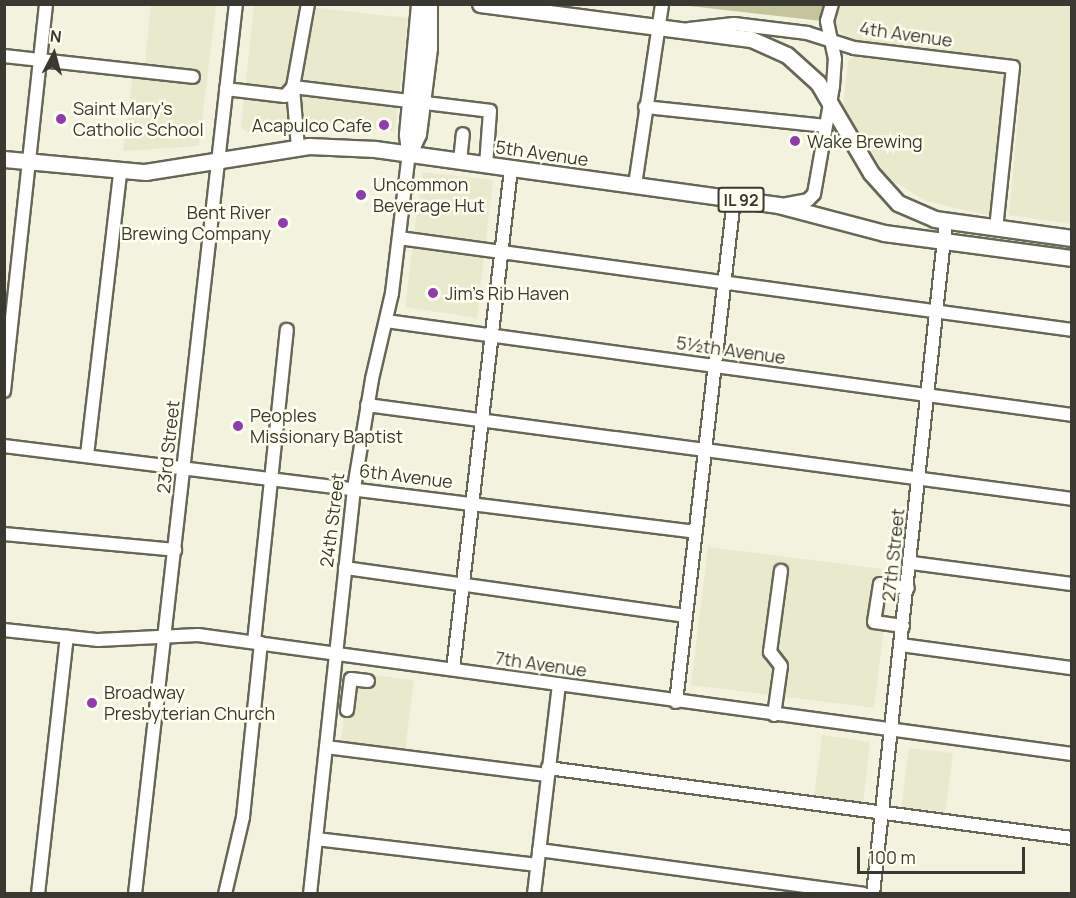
<!DOCTYPE html>
<meta charset="utf-8">
<style>
body{margin:0}
#map{position:relative;width:1076px;height:898px;overflow:hidden;background:#f2f2df;font-family:Manrope,sans-serif}
div>[style]{position:absolute}
.built>*{inset:0;background:#e9e9ce}
.green>*{inset:0;background:#c5c59d}
.roads{filter:drop-shadow(2px 0 #676757) drop-shadow(-2px 0 #676757) drop-shadow(0 2px #676757) drop-shadow(0 -2px #676757)}
.minor>*{height:12px;margin:-6px;padding:0 6px;transform-origin:6px;border-radius:6px;background:#fff}
.major>*{height:15px;margin:-7.5px;padding:0 7.5px;transform-origin:7.5px;border-radius:7.5px;background:#fff}
.dots>*{width:16px;height:16px;translate:-50% -50%;box-sizing:border-box;border:3px solid #fffff0;border-radius:50%}
span{translate:-50% -50%;white-space:nowrap;text-align:center;line-height:1.15;-webkit-text-stroke:5px #fffff0;paint-order:stroke}
.shield-label span{padding:2px 4px;background:#fffff0;border:2px solid;border-radius:4px;-webkit-text-stroke-width:0}
.shield-label{font-size:16px;color:#393932;font-weight:700}
.street-label{font-size:18px;color:#393932}
.poi-label{font-size:18px;color:#393932}
.left{translate:0 -50%;text-align:left}
.right{translate:-100% -50%;text-align:right}
.frame{position:absolute;inset:0;border:6px solid #393932;pointer-events:none}
.north{position:absolute;left:24px;top:24px;width:60px;height:60px;-webkit-text-stroke:4px #fffff0;paint-order:stroke;rotate:6deg;font-size:16px;font-weight:700;line-height:24px;text-align:center;color:#393932}
.north::after{content:'';display:block;margin:auto;width:21px;height:27px;background:#393932;clip-path:polygon(50% 0,100% 100%,50% 72%,0 100%)}
.scale{position:absolute;left:857px;top:847px;width:168px;height:27px;box-sizing:border-box;border:3px solid #393932;border-top:0;padding-left:8px;font-size:18px;line-height:21px;white-space:nowrap;color:#393932;-webkit-text-stroke:4px #fffff0;paint-order:stroke}
</style>
<div id="map">
<div class="built">
<i style="clip-path:polygon(151px 5px,216px 5px,199px 146px,123px 151px,133px 73px,144px 74px)"></i>
<i style="clip-path:polygon(254px 5px,291px 5px,408px 18px,395px 132px,346px 125px,302px 126px,251px 134px,241px 128px)"></i>
<i style="clip-path:polygon(839px 5px,1071px 5px,1071px 224px,1009px 215px,1023px 62px,850px 41px,831px 22px)"></i>
<i style="clip-path:polygon(857px 55px,1004px 73px,990px 216px,926px 201px,887px 177px,843px 107px,848px 61px)"></i>
<i style="clip-path:polygon(422px 172px,493px 180px,477px 318px,405px 307px)"></i>
<i style="clip-path:polygon(708px 547px,891px 570px,874px 708px,691px 685px)"></i>
<i style="clip-path:polygon(348px 672px,414px 680px,405px 751px,341px 743px)"></i>
<i style="clip-path:polygon(822px 735px,870px 742px,863px 804px,814px 797px)"></i>
<i style="clip-path:polygon(909px 748px,953px 753px,945px 814px,901px 809px)"></i>
</div>
<div class="green">
<i style="clip-path:polygon(672px 4px,839px 5px,831px 22px)"></i>
</div>
<div class="roads">
<div class="minor">
<i style="left:689px;top:29px;width:45px;rotate:-6.3deg"></i>
<i style="left:734px;top:24px;width:74px;rotate:7deg"></i>
<i style="left:807px;top:33px;width:49px;rotate:17.7deg"></i>
<i style="left:854px;top:48px;width:160px;rotate:6.8deg"></i>
<i style="left:1013px;top:67px;width:162px;rotate:96deg"></i>
<i style="left:4px;top:56px;width:190px;rotate:6.3deg"></i>
<i style="left:226px;top:89px;width:59px;rotate:6.8deg"></i>
<i style="left:285px;top:96px;width:12px;rotate:-48deg"></i>
<i style="left:293px;top:87px;width:84px;rotate:-79.8deg"></i>
<i style="left:645px;top:107px;width:181px;rotate:6deg"></i>
<i style="left:298px;top:148px;width:61px;rotate:-94.7deg"></i>
<i style="left:293px;top:87px;width:198px;rotate:6.9deg"></i>
<i style="left:490px;top:111px;width:54px;rotate:94.2deg"></i>
<i style="left:460px;top:161px;width:27px;rotate:-84deg"></i>
<i style="left:635px;top:185px;width:183px;rotate:-81.5deg"></i>
<i style="left:782px;top:205px;width:26px;rotate:-11deg"></i>
<i style="left:808px;top:200px;width:8px;rotate:-45deg"></i>
<i style="left:814px;top:194px;width:110px;rotate:-80deg"></i>
<i style="left:833px;top:86px;width:27px;rotate:-86deg"></i>
<i style="left:835px;top:59px;width:39px;rotate:-102deg"></i>
<i style="left:827px;top:21px;width:18px;rotate:-74deg"></i>
<i style="left:399px;top:238px;width:679px;rotate:7.78deg"></i>
<i style="left:386px;top:321px;width:692px;rotate:7.8deg"></i>
<i style="left:4px;top:391px;width:389px;rotate:-83.8deg"></i>
<i style="left:367px;top:405px;width:711px;rotate:7.59deg"></i>
<i style="left:4px;top:446px;width:697px;rotate:7.08deg"></i>
<i style="left:87px;top:455px;width:285px;rotate:-83.3deg"></i>
<i style="left:4px;top:534px;width:172px;rotate:5.3deg"></i>
<i style="left:912px;top:563px;width:161px;rotate:7.5deg"></i>
<i style="left:345px;top:568px;width:344px;rotate:8deg"></i>
<i style="left:903px;top:626px;width:29px;rotate:-172deg"></i>
<i style="left:874px;top:622px;width:38px;rotate:-81deg"></i>
<i style="left:880px;top:584px;width:28px;rotate:8deg"></i>
<i style="left:4px;top:630px;width:95px;rotate:6.1deg"></i>
<i style="left:98px;top:640px;width:100px;rotate:-2.9deg"></i>
<i style="left:198px;top:635px;width:882px;rotate:7.75deg"></i>
<i style="left:254px;top:642px;width:314px;rotate:-84deg"></i>
<i style="left:901px;top:645px;width:173px;rotate:7.7deg"></i>
<i style="left:453px;top:669px;width:503px;rotate:-83.38deg"></i>
<i style="left:676px;top:702px;width:506px;rotate:-83.42deg"></i>
<i style="left:347px;top:710px;width:31px;rotate:-83deg"></i>
<i style="left:351px;top:679px;width:17px;rotate:7deg"></i>
<i style="left:774px;top:715px;width:49px;rotate:-81.9deg"></i>
<i style="left:781px;top:666px;width:18px;rotate:-128deg"></i>
<i style="left:770px;top:652px;width:82px;rotate:-82.3deg"></i>
<i style="left:326px;top:747px;width:223px;rotate:7.2deg"></i>
<i style="left:548px;top:768px;width:529px;rotate:7.61deg"></i>
<i style="left:316px;top:839px;width:223px;rotate:6.7deg"></i>
<i style="left:539px;top:850px;width:327px;rotate:7.7deg"></i>
<i style="left:38px;top:894px;width:259px;rotate:-83.6deg"></i>
<i style="left:135px;top:894px;width:896px;rotate:-83.53deg"></i>
<i style="left:225px;top:894px;width:79px;rotate:-76.8deg"></i>
<i style="left:243px;top:817px;width:175px;rotate:-84.1deg"></i>
<i style="left:310px;top:894px;width:408px;rotate:-83.8deg"></i>
<i style="left:354px;top:488px;width:110px;rotate:-80.6deg"></i>
<i style="left:372px;top:379px;width:88px;rotate:-76.9deg"></i>
<i style="left:392px;top:293px;width:141px;rotate:-83.1deg"></i>
<i style="left:534px;top:894px;width:211px;rotate:-83.2deg"></i>
<i style="left:873px;top:894px;width:677px;rotate:-83.81deg"></i>
</div>
<div class="major">
<i style="left:480px;top:4px;width:273px;rotate:7.4deg"></i>
<i style="left:751px;top:39px;width:39px;rotate:24deg"></i>
<i style="left:787px;top:55px;width:42px;rotate:42.1deg"></i>
<i style="left:818px;top:83px;width:104px;rotate:59.5deg"></i>
<i style="left:871px;top:173px;width:40px;rotate:48deg"></i>
<i style="left:898px;top:203px;width:40px;rotate:23.4deg"></i>
<i style="left:935px;top:219px;width:138px;rotate:7.9deg"></i>
<i style="left:409px;top:153px;width:21px;rotate:-65deg"></i>
<i style="left:418px;top:134px;width:87px;rotate:-82.7deg"></i>
<i style="left:429px;top:48px;width:44px;rotate:-90deg"></i>
<i style="left:409px;top:153px;width:19px;rotate:-96deg"></i>
<i style="left:407px;top:134px;width:131px;rotate:-84.7deg"></i>
<i style="left:4px;top:159px;width:142px;rotate:5.3deg"></i>
<i style="left:145px;top:172px;width:166px;rotate:-9deg"></i>
<i style="left:309px;top:146px;width:66px;rotate:2.6deg"></i>
<i style="left:375px;top:149px;width:407px;rotate:7.9deg"></i>
<i style="left:778px;top:205px;width:110px;rotate:14.8deg"></i>
<i style="left:884px;top:233px;width:190px;rotate:7.6deg"></i>
</div>
</div>
<div class="dots">
<i style="left:61px;top:119px;background:#903dac"></i>
<i style="left:384px;top:125px;background:#903dac"></i>
<i style="left:795px;top:141px;background:#903dac"></i>
<i style="left:361px;top:195px;background:#903dac"></i>
<i style="left:283px;top:223px;background:#903dac"></i>
<i style="left:433px;top:293px;background:#903dac"></i>
<i style="left:238px;top:426px;background:#903dac"></i>
<i style="left:92px;top:703px;background:#903dac"></i>
</div>
<div class="shield-label">
<span style="left:741px;top:200px">IL 92</span>
</div>
<div class="street-label">
<span style="left:906px;top:34px;rotate:8deg">4th Avenue</span>
<span style="left:542px;top:153px;rotate:8deg">5th Avenue</span>
<span style="left:731px;top:350px;rotate:8deg">5½th Avenue</span>
<span style="left:168px;top:447px;rotate:-84deg">23rd Street</span>
<span style="left:406px;top:476px;rotate:7deg">6th Avenue</span>
<span style="left:332px;top:520px;rotate:-83deg">24th Street</span>
<span style="left:893px;top:555px;rotate:-84deg">27th Street</span>
<span style="left:541px;top:664px;rotate:8deg">7th Avenue</span>
</div>
<div class="poi-label">
<span class="left" style="left:73px;top:119px">Saint Mary's<br>Catholic School</span>
<span class="right" style="left:372px;top:125px">Acapulco Cafe</span>
<span class="left" style="left:807px;top:141px">Wake Brewing</span>
<span class="left" style="left:373px;top:195px">Uncommon<br>Beverage Hut</span>
<span class="right" style="left:271px;top:223px">Bent River<br>Brewing Company</span>
<span class="left" style="left:445px;top:293px">Jim's Rib Haven</span>
<span class="left" style="left:250px;top:426px">Peoples<br>Missionary Baptist</span>
<span class="left" style="left:104px;top:703px">Broadway<br>Presbyterian Church</span>
</div>
<div class="frame"></div>
<div class="north">N</div>
<div class="scale">100 m</div>
</div>
